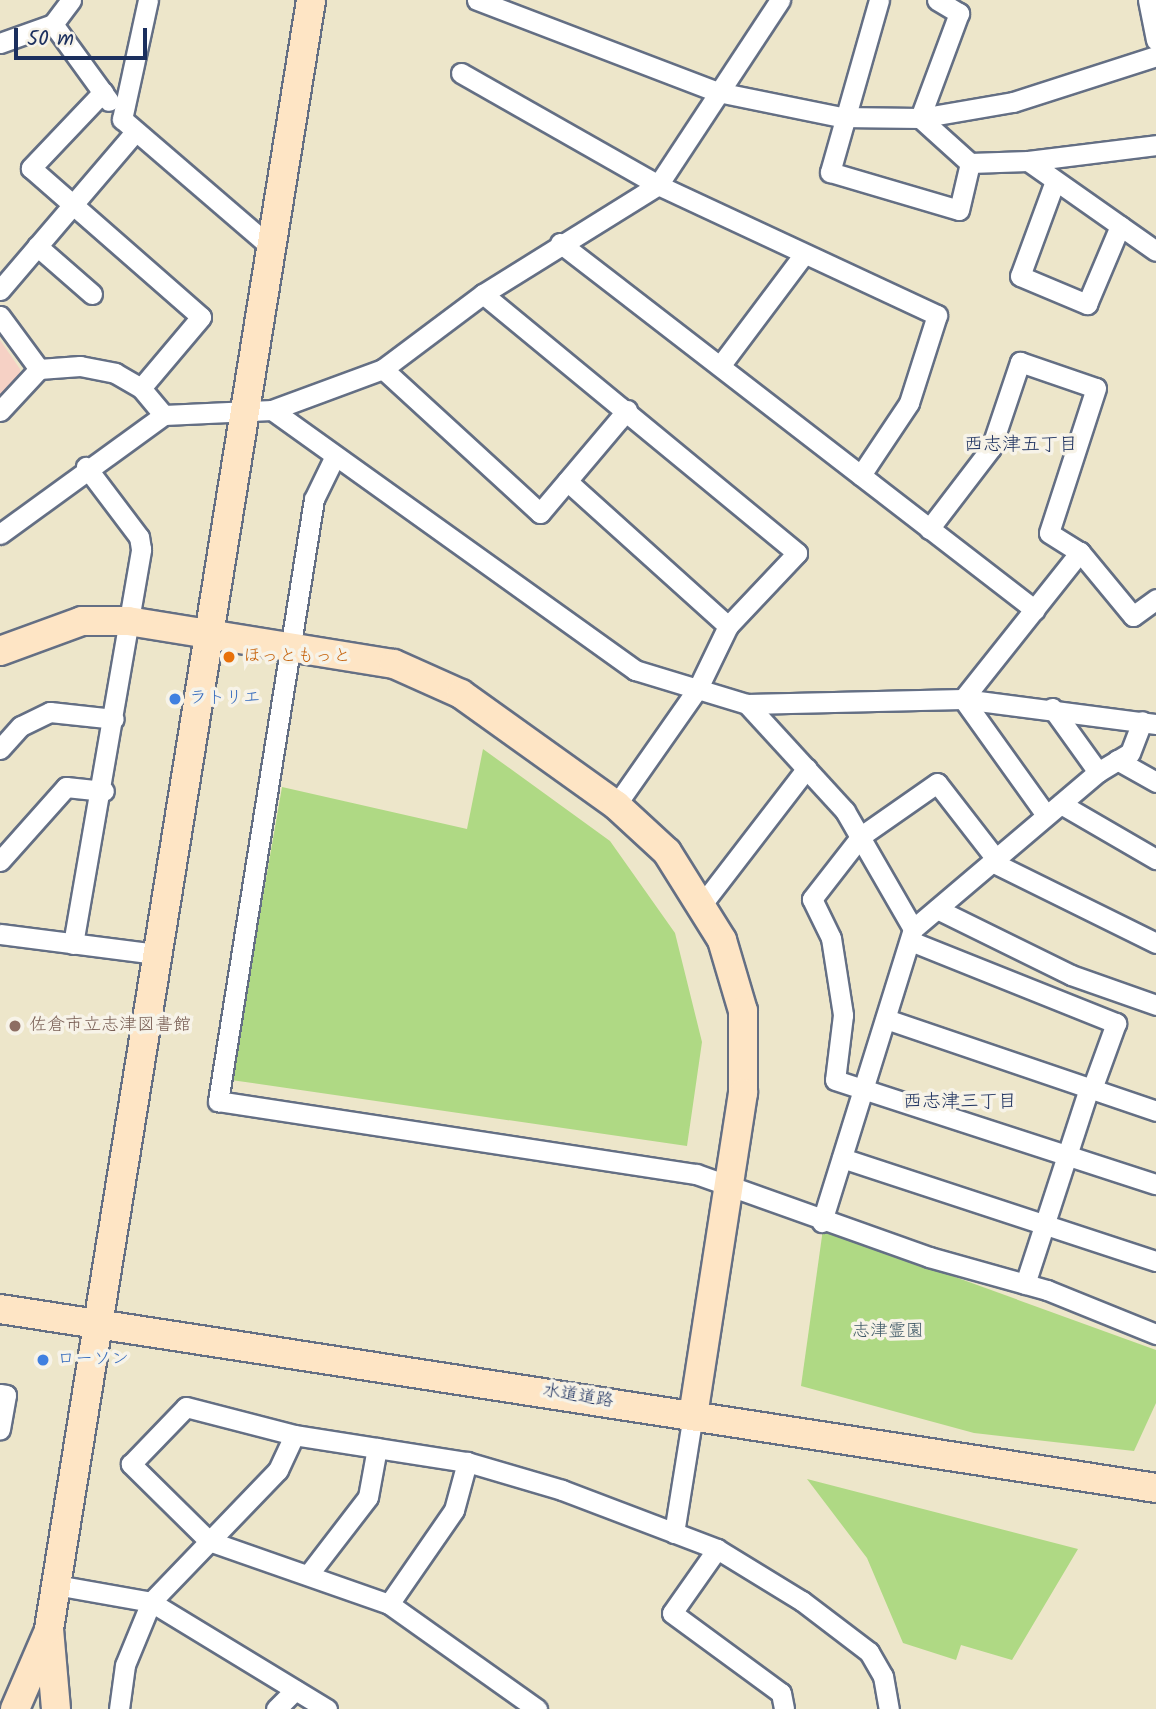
<!DOCTYPE html>
<meta charset="utf-8">
<style>
body{margin:0}
#map{position:relative;width:1156px;height:1709px;overflow:hidden;background:#ede6ca;font-family:Kalam,"Klee One",sans-serif}
div>[style]{position:absolute}
.built>*{inset:0;background:#f6d1c5}
.green>*{inset:0;background:#afd984}
.roads{filter:drop-shadow(2px 0 #646f84) drop-shadow(-2px 0 #646f84) drop-shadow(0 2px #646f84) drop-shadow(0 -2px #646f84)}
.street>*{height:19px;margin:-9.5px;padding:0 9.5px;transform-origin:9.5px;border-radius:9.5px;background:#fff}
.secondary>*{height:28px;margin:-14px;padding:0 14px;transform-origin:14px;border-radius:14px;background:#fee5c5}
.dots>*{width:19px;height:19px;translate:-50% -50%;box-sizing:border-box;border:4px solid #f7f3e8;border-radius:50%}
span{translate:-50% -50%;white-space:nowrap;text-align:center;line-height:1.15;-webkit-text-stroke:7px #f7f3e8;paint-order:stroke}
.food-label{font-size:18px;color:#c56008}
.left{translate:0 -50%;text-align:left}
.shop-label{font-size:18px;color:#366cbe}
.education-label{font-size:18px;color:#785e54}
.park-label{font-size:18px;color:#405a68}
.street-label{font-size:18px;color:#1b2f5e}
.neighbourhood-label{font-size:19px;color:#1b2f5e}
.scale{position:absolute;left:14px;top:28px;width:133px;height:32px;box-sizing:border-box;border:4px solid #1b2f5e;border-top:0;padding-left:9px;font-size:21px;line-height:24px;white-space:nowrap;color:#1b2f5e;-webkit-text-stroke:5px #f7f3e8;paint-order:stroke}
</style>
<div id="map">
<div class="built">
<i style="clip-path:polygon(0 340px,20px 369px,20px 381px,0 402px)"></i>
</div>
<div class="green">
<i style="clip-path:polygon(483px 749px,610px 841px,675px 933px,702px 1042px,687px 1146px,231px 1080px,282px 787px,467px 829px)"></i>
<i style="clip-path:polygon(823px 1229px,1156px 1350px,1156px 1403px,1134px 1451px,974px 1433px,801px 1386px)"></i>
<i style="clip-path:polygon(807px 1479px,1078px 1549px,1012px 1660px,961px 1645px,956px 1660px,903px 1643px,867px 1558px)"></i>
</div>
<div class="roads">
<div class="street">
<i style="left:148px;top:0;width:122px;rotate:102.3deg"></i>
<i style="left:122px;top:119px;width:196px;rotate:40.7deg"></i>
<i style="left:477px;top:0;width:258px;rotate:20.9deg"></i>
<i style="left:718px;top:92px;width:126px;rotate:11.5deg"></i>
<i style="left:841px;top:117px;width:79px;rotate:0.7deg"></i>
<i style="left:920px;top:118px;width:94px;rotate:-9.8deg"></i>
<i style="left:1013px;top:102px;width:150px;rotate:-17.8deg"></i>
<i style="left:879px;top:0;width:179px;rotate:105.9deg"></i>
<i style="left:830px;top:172px;width:134px;rotate:16.4deg"></i>
<i style="left:959px;top:210px;width:48px;rotate:-76.8deg"></i>
<i style="left:937px;top:0;width:26px;rotate:31deg"></i>
<i style="left:959px;top:13px;width:112px;rotate:110.4deg"></i>
<i style="left:920px;top:118px;width:67px;rotate:42deg"></i>
<i style="left:970px;top:163px;width:58px;rotate:-2deg"></i>
<i style="left:1028px;top:161px;width:156px;rotate:35.1deg"></i>
<i style="left:1148px;top:0;width:41px;rotate:78.7deg"></i>
<i style="left:53px;top:24px;width:95px;rotate:54deg"></i>
<i style="left:0;top:43px;width:56px;rotate:-19.7deg"></i>
<i style="left:53px;top:24px;width:30px;rotate:-53deg"></i>
<i style="left:461px;top:73px;width:227px;rotate:29.6deg"></i>
<i style="left:658px;top:185px;width:308px;rotate:25deg"></i>
<i style="left:937px;top:315px;width:92px;rotate:107.7deg"></i>
<i style="left:909px;top:403px;width:87px;rotate:123.7deg"></i>
<i style="left:103px;top:92px;width:105px;rotate:133.5deg"></i>
<i style="left:31px;top:168px;width:226px;rotate:41.2deg"></i>
<i style="left:201px;top:317px;width:93px;rotate:130.2deg"></i>
<i style="left:1028px;top:161px;width:129px;rotate:-7.1deg"></i>
<i style="left:1055px;top:181px;width:101px;rotate:110.2deg"></i>
<i style="left:1020px;top:276px;width:73px;rotate:22.7deg"></i>
<i style="left:1087px;top:304px;width:85px;rotate:-67.1deg"></i>
<i style="left:560px;top:243px;width:600px;rotate:37.69deg"></i>
<i style="left:37px;top:246px;width:73px;rotate:41.1deg"></i>
<i style="left:0;top:290px;width:208px;rotate:-49.5deg"></i>
<i style="left:483px;top:294px;width:407px;rotate:39.5deg"></i>
<i style="left:797px;top:553px;width:100px;rotate:133.4deg"></i>
<i style="left:728px;top:626px;width:69px;rotate:115.8deg"></i>
<i style="left:698px;top:688px;width:143px;rotate:125deg"></i>
<i style="left:0;top:316px;width:66px;rotate:53.7deg"></i>
<i style="left:720px;top:366px;width:140px;rotate:-53.1deg"></i>
<i style="left:383px;top:369px;width:213px;rotate:42.5deg"></i>
<i style="left:540px;top:513px;width:135px;rotate:-49.8deg"></i>
<i style="left:272px;top:410px;width:447px;rotate:35.6deg"></i>
<i style="left:635px;top:670px;width:117px;rotate:16.9deg"></i>
<i style="left:747px;top:704px;width:216px;rotate:-1.3deg"></i>
<i style="left:963px;top:699px;width:195px;rotate:7.4deg"></i>
<i style="left:0;top:411px;width:57px;rotate:-47.1deg"></i>
<i style="left:39px;top:369px;width:41px;rotate:-4.2deg"></i>
<i style="left:80px;top:366px;width:36px;rotate:11deg"></i>
<i style="left:115px;top:373px;width:30px;rotate:30deg"></i>
<i style="left:141px;top:388px;width:35px;rotate:50deg"></i>
<i style="left:164px;top:415px;width:108px;rotate:-2.7deg"></i>
<i style="left:272px;top:410px;width:118px;rotate:-20.3deg"></i>
<i style="left:383px;top:369px;width:125px;rotate:-36.9deg"></i>
<i style="left:483px;top:294px;width:206px;rotate:-31.9deg"></i>
<i style="left:658px;top:185px;width:222px;rotate:-56.6deg"></i>
<i style="left:334px;top:458px;width:46px;rotate:116deg"></i>
<i style="left:314px;top:499px;width:610px;rotate:99.06deg"></i>
<i style="left:218px;top:1101px;width:484px;rotate:8.7deg"></i>
<i style="left:696px;top:1174px;width:247px;rotate:19.6deg"></i>
<i style="left:929px;top:1257px;width:123px;rotate:15.6deg"></i>
<i style="left:1047px;top:1290px;width:118px;rotate:22deg"></i>
<i style="left:567px;top:481px;width:217px;rotate:42deg"></i>
<i style="left:929px;top:529px;width:102px;rotate:-52.6deg"></i>
<i style="left:991px;top:448px;width:91px;rotate:-71.4deg"></i>
<i style="left:1020px;top:362px;width:80px;rotate:18.9deg"></i>
<i style="left:1096px;top:388px;width:152px;rotate:108deg"></i>
<i style="left:1049px;top:533px;width:36px;rotate:32deg"></i>
<i style="left:1080px;top:552px;width:83px;rotate:50.4deg"></i>
<i style="left:1133px;top:616px;width:29px;rotate:-36deg"></i>
<i style="left:0;top:534px;width:203px;rotate:-36deg"></i>
<i style="left:747px;top:704px;width:145px;rotate:47.5deg"></i>
<i style="left:845px;top:811px;width:136px;rotate:60deg"></i>
<i style="left:913px;top:929px;width:307px;rotate:107.3deg"></i>
<i style="left:1052px;top:708px;width:79px;rotate:54.3deg"></i>
<i style="left:0;top:749px;width:31px;rotate:-48deg"></i>
<i style="left:21px;top:726px;width:32px;rotate:-26deg"></i>
<i style="left:50px;top:712px;width:64px;rotate:6.2deg"></i>
<i style="left:1117px;top:760px;width:45px;rotate:29.4deg"></i>
<i style="left:1061px;top:804px;width:110px;rotate:30.1deg"></i>
<i style="left:1046px;top:815px;width:143px;rotate:-125.6deg"></i>
<i style="left:963px;top:699px;width:188px;rotate:-51.5deg"></i>
<i style="left:996px;top:859px;width:96px;rotate:-127.8deg"></i>
<i style="left:937px;top:783px;width:93px;rotate:145.1deg"></i>
<i style="left:861px;top:836px;width:80px;rotate:127.9deg"></i>
<i style="left:812px;top:899px;width:43px;rotate:64deg"></i>
<i style="left:831px;top:938px;width:78px;rotate:81.1deg"></i>
<i style="left:843px;top:1015px;width:65px;rotate:97deg"></i>
<i style="left:835px;top:1080px;width:337px;rotate:18deg"></i>
<i style="left:0;top:861px;width:99px;rotate:-48.3deg"></i>
<i style="left:66px;top:787px;width:38px;rotate:6deg"></i>
<i style="left:992px;top:862px;width:183px;rotate:26.3deg"></i>
<i style="left:703px;top:903px;width:170px;rotate:-52.4deg"></i>
<i style="left:937px;top:909px;width:149px;rotate:26.2deg"></i>
<i style="left:1071px;top:975px;width:90px;rotate:19.4deg"></i>
<i style="left:913px;top:929px;width:243px;rotate:-40.3deg"></i>
<i style="left:1098px;top:772px;width:37px;rotate:-31deg"></i>
<i style="left:1130px;top:753px;width:34px;rotate:-69deg"></i>
<i style="left:0;top:934px;width:158px;rotate:7.3deg"></i>
<i style="left:913px;top:942px;width:219px;rotate:21.8deg"></i>
<i style="left:1116px;top:1023px;width:70px;rotate:110deg"></i>
<i style="left:73px;top:944px;width:401px;rotate:-80.2deg"></i>
<i style="left:141px;top:549px;width:12px;rotate:-99deg"></i>
<i style="left:139px;top:537px;width:88px;rotate:-127.1deg"></i>
<i style="left:886px;top:1019px;width:285px;rotate:18.8deg"></i>
<i style="left:842px;top:1158px;width:330px;rotate:18.2deg"></i>
<i style="left:1025px;top:1284px;width:206px;rotate:-71.9deg"></i>
<i style="left:0;top:1394px;width:6px;rotate:9deg"></i>
<i style="left:6px;top:1395px;width:35px;rotate:100deg"></i>
<i style="left:674px;top:1533px;width:120px;rotate:-80.9deg"></i>
<i style="left:717px;top:1549px;width:78px;rotate:125.1deg"></i>
<i style="left:672px;top:1613px;width:135px;rotate:36.3deg"></i>
<i style="left:781px;top:1693px;width:16px;rotate:79deg"></i>
<i style="left:308px;top:1575px;width:98px;rotate:-52.4deg"></i>
<i style="left:368px;top:1497px;width:50px;rotate:-79.6deg"></i>
<i style="left:56px;top:1585px;width:97px;rotate:10.1deg"></i>
<i style="left:151px;top:1602px;width:206px;rotate:31.3deg"></i>
<i style="left:389px;top:1604px;width:114px;rotate:-55.3deg"></i>
<i style="left:454px;top:1510px;width:50px;rotate:-74.8deg"></i>
<i style="left:119px;top:1709px;width:44px;rotate:-82.2deg"></i>
<i style="left:125px;top:1665px;width:68px;rotate:-67.6deg"></i>
<i style="left:151px;top:1602px;width:183px;rotate:-46.1deg"></i>
<i style="left:278px;top:1470px;width:38px;rotate:-65deg"></i>
<i style="left:276px;top:1709px;width:27px;rotate:-45deg"></i>
<i style="left:537px;top:1709px;width:181px;rotate:-144.6deg"></i>
<i style="left:389px;top:1604px;width:191px;rotate:-160.7deg"></i>
<i style="left:209px;top:1541px;width:110px;rotate:-135.4deg"></i>
<i style="left:131px;top:1464px;width:79px;rotate:-46deg"></i>
<i style="left:186px;top:1407px;width:112px;rotate:14.5deg"></i>
<i style="left:294px;top:1435px;width:175px;rotate:8.9deg"></i>
<i style="left:467px;top:1462px;width:99px;rotate:16.4deg"></i>
<i style="left:562px;top:1490px;width:166px;rotate:20.8deg"></i>
<i style="left:717px;top:1549px;width:100px;rotate:31.5deg"></i>
<i style="left:802px;top:1601px;width:84px;rotate:37.3deg"></i>
<i style="left:869px;top:1652px;width:28px;rotate:60deg"></i>
<i style="left:883px;top:1676px;width:34px;rotate:80deg"></i>
</div>
<div class="secondary">
<i style="left:0;top:651px;width:87px;rotate:-20.1deg"></i>
<i style="left:82px;top:621px;width:46px"></i>
<i style="left:128px;top:621px;width:269px;rotate:9.2deg"></i>
<i style="left:394px;top:664px;width:73px;rotate:24.1deg"></i>
<i style="left:461px;top:694px;width:191px;rotate:35.6deg"></i>
<i style="left:616px;top:805px;width:69px;rotate:42.7deg"></i>
<i style="left:667px;top:852px;width:104px;rotate:58deg"></i>
<i style="left:722px;top:940px;width:74px;rotate:73.5deg"></i>
<i style="left:743px;top:1011px;width:82px;rotate:90deg"></i>
<i style="left:743px;top:1093px;width:326px;rotate:98.8deg"></i>
<i style="left:0;top:1309px;width:1170px;rotate:8.8deg"></i>
<i style="left:15px;top:1709px;width:81px;rotate:-66.6deg"></i>
<i style="left:56px;top:1709px;width:80px;rotate:-95deg"></i>
<i style="left:49px;top:1629px;width:1650px;rotate:-80.86deg"></i>
</div>
</div>
<div class="dots">
<i style="left:229px;top:657px;background:#e8710a"></i>
<i style="left:175px;top:699px;background:#3f7fe0"></i>
<i style="left:15px;top:1026px;background:#8d6e63"></i>
<i style="left:43px;top:1360px;background:#3f7fe0"></i>
</div>
<div class="food-label">
<span class="left" style="left:243px;top:657px">ほっともっと</span>
</div>
<div class="shop-label">
<span class="left" style="left:189px;top:699px">ラトリエ</span>
<span class="left" style="left:57px;top:1360px">ローソン</span>
</div>
<div class="education-label">
<span class="left" style="left:29px;top:1026px">佐倉市立志津図書館</span>
</div>
<div class="park-label">
<span style="left:888px;top:1332px">志津霊園</span>
</div>
<div class="street-label">
<span style="left:578px;top:1397px;rotate:9deg">水道道路</span>
</div>
<div class="neighbourhood-label">
<span style="left:1021px;top:446px">西志津五丁目</span>
<span style="left:960px;top:1103px">西志津三丁目</span>
</div>
<div class="scale">50 m</div>
</div>
